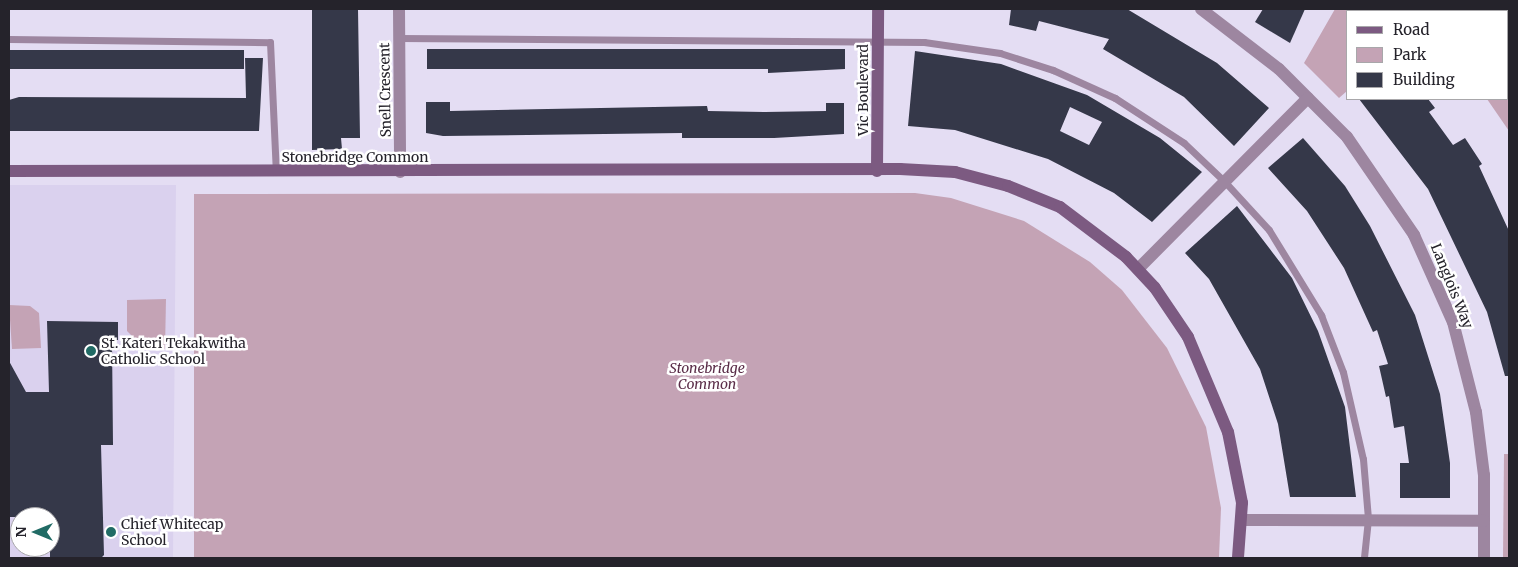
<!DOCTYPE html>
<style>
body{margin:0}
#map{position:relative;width:1518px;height:567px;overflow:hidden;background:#e4ddf3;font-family:Merriweather,serif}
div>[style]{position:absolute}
.built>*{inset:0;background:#dad1ee}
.green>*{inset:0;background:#c4a3b5}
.building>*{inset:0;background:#353849}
.lane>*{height:7px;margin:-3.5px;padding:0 3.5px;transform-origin:3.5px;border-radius:3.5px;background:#9d86a0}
.street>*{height:12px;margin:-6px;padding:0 6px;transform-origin:6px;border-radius:6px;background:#9d86a0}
.secondary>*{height:12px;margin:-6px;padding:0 6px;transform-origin:6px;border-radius:6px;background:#7c5a81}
.dots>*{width:14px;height:14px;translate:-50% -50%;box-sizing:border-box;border:2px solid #fff;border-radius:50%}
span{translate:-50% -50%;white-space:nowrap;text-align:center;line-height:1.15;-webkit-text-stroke:5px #fff;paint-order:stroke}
.street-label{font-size:14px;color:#25232b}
.poi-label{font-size:14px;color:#25232b}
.left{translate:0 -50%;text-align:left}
.park-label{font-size:14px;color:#5b2e49;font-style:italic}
.frame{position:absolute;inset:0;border:10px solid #25232b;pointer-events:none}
.legend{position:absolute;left:1346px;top:10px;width:162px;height:90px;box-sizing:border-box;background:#fff;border:1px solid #a8a7aa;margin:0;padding:6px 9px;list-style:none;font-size:15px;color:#25232b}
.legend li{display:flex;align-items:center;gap:10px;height:25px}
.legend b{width:25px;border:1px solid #a8a7aa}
.north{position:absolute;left:10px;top:507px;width:50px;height:50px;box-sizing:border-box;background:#fff;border:1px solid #a8a7aa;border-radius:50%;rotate:270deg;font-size:14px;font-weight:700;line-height:20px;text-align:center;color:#25232b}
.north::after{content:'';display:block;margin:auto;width:18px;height:22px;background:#216b65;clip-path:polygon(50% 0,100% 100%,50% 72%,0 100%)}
</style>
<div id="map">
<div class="built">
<i style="clip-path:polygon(evenodd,9px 185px,176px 185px,173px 558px,9px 558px,9px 185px,20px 517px,50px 517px,50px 547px,20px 547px,20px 517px)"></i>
</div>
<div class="green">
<i style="clip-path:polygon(1335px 9px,1465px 9px,1467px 11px,1347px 11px,1347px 91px,1339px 98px,1304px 63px)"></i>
<i style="clip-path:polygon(1507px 62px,1509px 67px,1509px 131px,1487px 99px,1507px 99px)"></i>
<i style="clip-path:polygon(915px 193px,951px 198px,1024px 221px,1090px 262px,1122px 290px,1167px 348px,1206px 427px,1221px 508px,1219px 558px,194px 558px,194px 194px)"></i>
<i style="clip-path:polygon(166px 299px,165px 349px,144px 348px,127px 331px,127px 300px)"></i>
<i style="clip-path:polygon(9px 305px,30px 306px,39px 313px,41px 348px,12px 349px)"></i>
<i style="clip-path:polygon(1504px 454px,1509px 454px,1509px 558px,1503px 558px)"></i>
</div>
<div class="building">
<i style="clip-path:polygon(312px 9px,358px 9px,360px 138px,341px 138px,342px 149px,312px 150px)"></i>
<i style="clip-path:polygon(1011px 9px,1127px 9px,1217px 63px,1269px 108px,1234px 146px,1184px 97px,1103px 49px,1109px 39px,1039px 21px,1036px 31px,1009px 25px)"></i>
<i style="clip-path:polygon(1263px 9px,1305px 9px,1290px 43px,1255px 22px)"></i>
<i style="clip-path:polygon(427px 49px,845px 49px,845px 69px,768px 73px,768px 69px,427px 69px)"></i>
<i style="clip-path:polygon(9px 50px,244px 50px,244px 69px,9px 69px)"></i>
<i style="clip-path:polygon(evenodd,915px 51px,1001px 64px,1087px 95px,1160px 138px,1202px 172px,1152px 222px,1114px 193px,1048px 159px,955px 130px,908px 126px,915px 51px,1070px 107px,1102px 122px,1089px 145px,1060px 131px,1070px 107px)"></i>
<i style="clip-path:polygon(245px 58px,263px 58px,259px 131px,9px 131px,9px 100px,19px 97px,246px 98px)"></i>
<i style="clip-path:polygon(1359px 99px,1428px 99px,1435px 108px,1429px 112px,1453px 145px,1465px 138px,1482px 164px,1479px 166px,1509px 231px,1509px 376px,1505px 376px,1487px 312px,1428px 189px)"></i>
<i style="clip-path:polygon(426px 102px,450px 102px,450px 111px,707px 106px,708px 111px,765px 112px,826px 111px,826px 103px,844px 103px,844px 134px,774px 138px,682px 138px,682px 133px,443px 136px,426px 133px)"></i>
<i style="clip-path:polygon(1303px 138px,1345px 186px,1370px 226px,1415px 315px,1440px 394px,1450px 463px,1450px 498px,1400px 498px,1400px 463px,1409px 463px,1404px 426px,1394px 428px,1389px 396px,1386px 397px,1379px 366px,1388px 364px,1377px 330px,1373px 332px,1344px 268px,1307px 211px,1268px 168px)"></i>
<i style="clip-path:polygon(1237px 206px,1292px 278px,1318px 331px,1345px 407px,1356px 497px,1290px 497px,1278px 424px,1260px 369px,1209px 279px,1185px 253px)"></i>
<i style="clip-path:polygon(47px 321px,118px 322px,118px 340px,112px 340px,113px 445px,101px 445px,104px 555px,101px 558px,50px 558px,50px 517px,9px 517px,9px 361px,26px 392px,49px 392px)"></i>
</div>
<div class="lane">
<i style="left:399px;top:38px;width:525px;rotate:0.44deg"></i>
<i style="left:924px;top:42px;width:77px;rotate:8.2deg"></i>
<i style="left:1000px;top:53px;width:56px;rotate:17.8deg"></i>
<i style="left:1053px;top:70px;width:68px;rotate:24.3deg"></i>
<i style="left:1115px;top:98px;width:82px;rotate:33.1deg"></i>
<i style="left:1184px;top:143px;width:57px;rotate:43.6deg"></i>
<i style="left:1225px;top:182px;width:65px;rotate:47.5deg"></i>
<i style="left:1269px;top:230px;width:100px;rotate:58.5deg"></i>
<i style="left:1321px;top:315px;width:61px;rotate:68.9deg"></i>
<i style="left:1343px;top:372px;width:89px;rotate:77.1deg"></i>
<i style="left:1363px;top:459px;width:60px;rotate:85.2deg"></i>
<i style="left:1368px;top:519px;width:39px;rotate:96deg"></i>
<i style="left:9px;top:39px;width:261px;rotate:0.7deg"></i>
<i style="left:270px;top:42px;width:130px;rotate:87.4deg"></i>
</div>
<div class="street">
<i style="left:399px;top:9px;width:163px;rotate:89.6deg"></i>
<i style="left:1201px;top:9px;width:98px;rotate:37.6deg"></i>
<i style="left:1279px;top:69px;width:96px;rotate:45deg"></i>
<i style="left:1347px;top:137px;width:119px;rotate:55.6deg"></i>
<i style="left:1414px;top:235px;width:95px;rotate:65.9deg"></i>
<i style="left:1453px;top:322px;width:93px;rotate:75.7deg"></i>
<i style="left:1476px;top:412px;width:64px;rotate:82.8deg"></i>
<i style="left:1484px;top:475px;width:83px;rotate:90deg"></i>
<i style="left:1138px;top:269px;width:241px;rotate:-45.2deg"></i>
<i style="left:1243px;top:520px;width:241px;rotate:0.2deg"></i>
</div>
<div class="secondary">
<i style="left:9px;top:171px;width:891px;rotate:-0.13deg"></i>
<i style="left:900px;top:169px;width:55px;rotate:3.1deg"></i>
<i style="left:955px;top:172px;width:55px;rotate:14.8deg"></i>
<i style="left:1008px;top:186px;width:56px;rotate:22deg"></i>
<i style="left:1060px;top:207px;width:83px;rotate:37.1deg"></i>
<i style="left:1126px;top:257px;width:42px;rotate:46.9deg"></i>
<i style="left:1155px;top:288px;width:59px;rotate:56deg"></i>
<i style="left:1188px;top:337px;width:103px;rotate:67.2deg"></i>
<i style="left:1228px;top:432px;width:72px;rotate:78.8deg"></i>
<i style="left:1242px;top:503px;width:55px;rotate:94.2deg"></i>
<i style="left:877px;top:171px;width:162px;rotate:-89.6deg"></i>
</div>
<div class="dots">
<i style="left:91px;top:351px;background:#216b65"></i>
<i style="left:111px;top:532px;background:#216b65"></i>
</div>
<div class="street-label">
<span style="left:385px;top:90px;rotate:-91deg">Snell Crescent</span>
<span style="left:863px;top:90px;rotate:-90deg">Vic Boulevard</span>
<span style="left:355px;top:157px">Stonebridge Common</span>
<span style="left:1452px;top:286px;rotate:68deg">Langlois Way</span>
</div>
<div class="poi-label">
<span class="left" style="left:101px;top:351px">St. Kateri Tekakwitha<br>Catholic School</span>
<span class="left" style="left:121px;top:532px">Chief Whitecap<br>School</span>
</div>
<div class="park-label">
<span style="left:707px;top:376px">Stonebridge<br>Common</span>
</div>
<div class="frame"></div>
<ul class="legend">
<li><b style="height:6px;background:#7c5a81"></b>Road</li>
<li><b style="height:14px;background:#c4a3b5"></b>Park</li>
<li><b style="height:14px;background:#353849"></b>Building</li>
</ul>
<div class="north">N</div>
</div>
